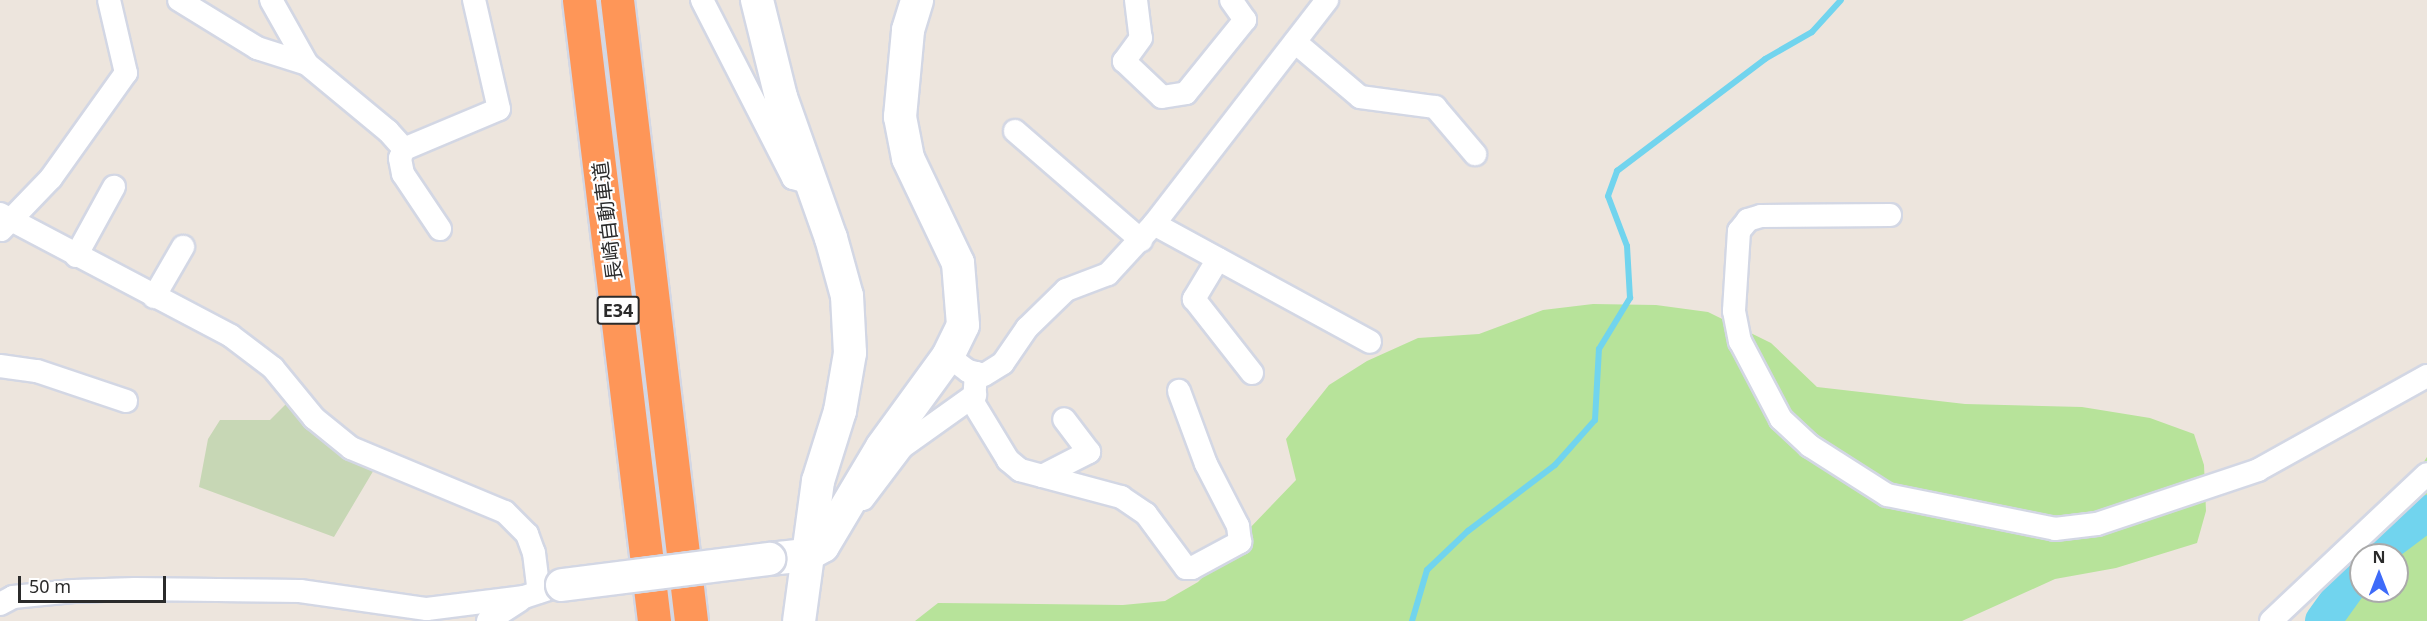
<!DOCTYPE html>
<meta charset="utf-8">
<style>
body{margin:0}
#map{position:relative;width:2427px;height:621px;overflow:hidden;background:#ede5dd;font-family:"Noto Sans","Noto Sans JP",sans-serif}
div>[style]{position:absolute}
.green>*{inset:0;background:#b7e39a}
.cemetery>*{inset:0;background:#c7d7b5}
.stream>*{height:6px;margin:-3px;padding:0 3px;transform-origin:3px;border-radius:3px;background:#71d4ee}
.river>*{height:36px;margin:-18px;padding:0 18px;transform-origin:18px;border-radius:18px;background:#71d4ee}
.roads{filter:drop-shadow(2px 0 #d3d7e4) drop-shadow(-2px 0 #d3d7e4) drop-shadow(0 2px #d3d7e4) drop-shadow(0 -2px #d3d7e4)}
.street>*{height:22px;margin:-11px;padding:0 11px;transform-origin:11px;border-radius:11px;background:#fff}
.secondary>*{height:32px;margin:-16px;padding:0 16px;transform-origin:16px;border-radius:16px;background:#fff}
.highway>*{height:33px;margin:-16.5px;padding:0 16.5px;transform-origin:16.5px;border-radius:16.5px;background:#fe9658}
.bridges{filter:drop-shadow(2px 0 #d3d7e4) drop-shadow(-2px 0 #d3d7e4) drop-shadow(0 2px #d3d7e4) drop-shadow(0 -2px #d3d7e4)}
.secondary-bridge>*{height:32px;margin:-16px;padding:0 16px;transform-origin:16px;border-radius:16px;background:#fff}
span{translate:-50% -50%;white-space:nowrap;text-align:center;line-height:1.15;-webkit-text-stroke:4.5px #fff;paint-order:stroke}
.shield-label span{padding:2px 4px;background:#fff;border:2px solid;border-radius:4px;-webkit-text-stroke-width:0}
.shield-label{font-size:18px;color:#2b2b2b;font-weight:700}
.street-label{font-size:20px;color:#2b2b2b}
.north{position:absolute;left:2349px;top:543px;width:60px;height:60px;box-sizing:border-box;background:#fff;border:2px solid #aaa;border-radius:50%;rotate:0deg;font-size:16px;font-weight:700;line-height:24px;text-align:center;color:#2b2b2b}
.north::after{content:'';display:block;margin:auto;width:21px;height:27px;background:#3e6bf9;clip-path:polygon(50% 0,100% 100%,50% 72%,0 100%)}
.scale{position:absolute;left:18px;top:576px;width:148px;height:27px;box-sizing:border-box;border:3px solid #2b2b2b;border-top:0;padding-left:8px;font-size:18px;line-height:21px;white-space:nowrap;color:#2b2b2b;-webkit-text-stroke:4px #fff;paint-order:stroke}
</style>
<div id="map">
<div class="green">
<i style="clip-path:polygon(1593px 304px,1656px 305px,1708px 312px,1771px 343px,1817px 387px,1965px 404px,2082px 407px,2150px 418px,2194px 434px,2204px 465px,2206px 511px,2197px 543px,2116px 568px,2055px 579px,1962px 621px,915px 621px,938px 603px,1123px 605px,1165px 601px,1198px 582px,1296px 480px,1286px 439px,1329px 385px,1367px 361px,1418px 338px,1479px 334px,1543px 310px)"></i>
<i style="clip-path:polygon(2427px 457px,2427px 621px,2310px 621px,2361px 557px,2361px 591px,2397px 591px,2397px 555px,2362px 555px)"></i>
</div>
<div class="cemetery">
<i style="clip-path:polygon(289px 401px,375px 468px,334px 537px,199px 487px,208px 439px,220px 420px,270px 420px)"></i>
</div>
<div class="stream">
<i style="left:1412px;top:621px;width:53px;rotate:-73.6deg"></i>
<i style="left:1427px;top:570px;width:57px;rotate:-43.6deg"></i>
<i style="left:1468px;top:531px;width:109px;rotate:-37.2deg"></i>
<i style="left:1555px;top:465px;width:60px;rotate:-48.4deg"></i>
<i style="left:1595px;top:420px;width:71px;rotate:-86.8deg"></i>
<i style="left:1599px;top:349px;width:60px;rotate:-58.7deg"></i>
<i style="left:1630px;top:298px;width:52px;rotate:-93.3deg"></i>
<i style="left:1627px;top:246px;width:53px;rotate:-110.8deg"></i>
<i style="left:1608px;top:196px;width:27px;rotate:-70deg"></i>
<i style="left:1617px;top:171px;width:186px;rotate:-37.1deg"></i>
<i style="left:1765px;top:59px;width:54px;rotate:-29.9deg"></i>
<i style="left:1812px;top:32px;width:43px;rotate:-47.8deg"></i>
</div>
<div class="river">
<i style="left:2371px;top:555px;width:70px;rotate:-36.9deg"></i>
<i style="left:2323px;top:621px;width:65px;rotate:-54.4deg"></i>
</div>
<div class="roads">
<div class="street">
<i style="left:179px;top:0;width:92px;rotate:31.6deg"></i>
<i style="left:257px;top:48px;width:52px;rotate:17.7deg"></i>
<i style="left:271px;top:0;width:73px;rotate:60.6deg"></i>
<i style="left:307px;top:64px;width:105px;rotate:39.6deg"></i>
<i style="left:388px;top:131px;width:24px;rotate:48deg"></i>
<i style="left:702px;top:0;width:200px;rotate:62.9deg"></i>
<i style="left:793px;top:178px;width:18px;rotate:16deg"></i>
<i style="left:1136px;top:0;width:38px;rotate:83deg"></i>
<i style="left:1141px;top:38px;width:29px;rotate:126deg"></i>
<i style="left:1124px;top:61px;width:52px;rotate:43.5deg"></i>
<i style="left:1162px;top:97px;width:24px;rotate:-9deg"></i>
<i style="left:1186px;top:93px;width:94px;rotate:-51.1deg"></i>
<i style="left:1245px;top:20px;width:24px;rotate:-125deg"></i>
<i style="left:1295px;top:42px;width:85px;rotate:40.2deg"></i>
<i style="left:1360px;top:97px;width:76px;rotate:7.6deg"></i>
<i style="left:1435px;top:107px;width:62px;rotate:49.6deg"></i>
<i style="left:1015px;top:131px;width:167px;rotate:40.9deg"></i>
<i style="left:0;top:214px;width:261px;rotate:27.8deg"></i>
<i style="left:231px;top:336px;width:53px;rotate:37.3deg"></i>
<i style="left:273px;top:368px;width:65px;rotate:50.6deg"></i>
<i style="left:314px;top:418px;width:48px;rotate:39deg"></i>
<i style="left:351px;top:448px;width:167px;rotate:22.6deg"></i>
<i style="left:505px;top:512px;width:31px;rotate:45deg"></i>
<i style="left:527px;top:534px;width:20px;rotate:70deg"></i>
<i style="left:534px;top:553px;width:39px;rotate:83deg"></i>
<i style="left:1890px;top:215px;width:129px;rotate:179.6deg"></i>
<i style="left:1761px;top:216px;width:14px;rotate:163deg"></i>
<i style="left:1748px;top:220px;width:14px;rotate:129deg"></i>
<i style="left:1739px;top:231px;width:80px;rotate:93.6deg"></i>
<i style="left:1734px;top:311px;width:31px;rotate:79deg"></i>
<i style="left:1740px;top:341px;width:88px;rotate:62.3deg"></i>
<i style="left:1781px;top:419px;width:40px;rotate:43deg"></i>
<i style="left:1810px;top:446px;width:91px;rotate:32.5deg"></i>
<i style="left:1887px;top:495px;width:171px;rotate:11.4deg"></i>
<i style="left:2055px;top:529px;width:42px;rotate:-6.8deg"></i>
<i style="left:2097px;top:524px;width:170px;rotate:-18.5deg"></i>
<i style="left:2258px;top:470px;width:193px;rotate:-29.1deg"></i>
<i style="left:1154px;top:224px;width:246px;rotate:28.6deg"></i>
<i style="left:440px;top:229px;width:66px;rotate:-123.9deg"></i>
<i style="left:403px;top:174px;width:16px;rotate:-101deg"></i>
<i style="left:400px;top:158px;width:10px;rotate:-66deg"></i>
<i style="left:404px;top:149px;width:103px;rotate:-22.8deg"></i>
<i style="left:499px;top:109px;width:112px;rotate:-102.9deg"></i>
<i style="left:1px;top:230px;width:72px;rotate:-46.1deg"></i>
<i style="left:51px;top:178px;width:129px;rotate:-54.5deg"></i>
<i style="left:126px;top:73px;width:75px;rotate:-103.1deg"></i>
<i style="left:76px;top:256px;width:79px;rotate:-61.2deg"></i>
<i style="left:1218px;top:259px;width:47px;rotate:121deg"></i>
<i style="left:1194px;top:299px;width:94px;rotate:51.9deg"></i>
<i style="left:154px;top:297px;width:58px;rotate:-59.9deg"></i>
<i style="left:948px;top:356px;width:25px;rotate:37deg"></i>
<i style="left:968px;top:371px;width:16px;rotate:14deg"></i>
<i style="left:984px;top:375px;width:22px;rotate:-32deg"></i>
<i style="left:1003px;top:363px;width:42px;rotate:-55.6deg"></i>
<i style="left:1027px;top:328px;width:54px;rotate:-44.3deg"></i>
<i style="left:1066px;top:290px;width:45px;rotate:-20.9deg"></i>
<i style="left:1108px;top:274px;width:68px;rotate:-47.4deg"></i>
<i style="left:1154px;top:224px;width:283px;rotate:-52.3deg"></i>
<i style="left:0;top:366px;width:37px;rotate:8deg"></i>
<i style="left:37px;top:371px;width:94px;rotate:18.6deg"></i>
<i style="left:976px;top:373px;width:31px;rotate:94deg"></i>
<i style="left:974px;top:404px;width:66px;rotate:58.7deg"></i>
<i style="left:1008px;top:460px;width:16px;rotate:40deg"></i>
<i style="left:1020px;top:470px;width:105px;rotate:15deg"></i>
<i style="left:1121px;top:497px;width:30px;rotate:34deg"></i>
<i style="left:1146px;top:514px;width:67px;rotate:53.5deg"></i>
<i style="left:1186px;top:568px;width:6px"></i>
<i style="left:1192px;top:568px;width:55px;rotate:-28.4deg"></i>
<i style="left:1240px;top:542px;width:16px;rotate:-97deg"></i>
<i style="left:1238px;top:526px;width:70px;rotate:-117.3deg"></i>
<i style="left:1206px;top:464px;width:78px;rotate:-110.3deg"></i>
<i style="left:1042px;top:476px;width:53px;rotate:-27.1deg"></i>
<i style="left:1089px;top:452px;width:41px;rotate:-127.1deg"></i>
<i style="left:863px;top:499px;width:65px;rotate:-53.1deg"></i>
<i style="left:902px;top:447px;width:90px;rotate:-35.5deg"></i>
<i style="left:0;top:604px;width:15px;rotate:-28deg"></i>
<i style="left:13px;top:597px;width:61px;rotate:-5.6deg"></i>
<i style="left:74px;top:591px;width:61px;rotate:-1.9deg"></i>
<i style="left:135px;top:589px;width:165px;rotate:0.7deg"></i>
<i style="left:300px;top:591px;width:128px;rotate:8.1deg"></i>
<i style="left:427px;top:609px;width:98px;rotate:-7.1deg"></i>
<i style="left:524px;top:597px;width:29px;rotate:-18deg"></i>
<i style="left:488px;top:621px;width:38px;rotate:-33deg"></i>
<i style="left:2271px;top:621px;width:214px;rotate:-43.3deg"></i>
</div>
<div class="secondary">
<i style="left:757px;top:0;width:100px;rotate:76.1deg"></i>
<i style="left:781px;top:97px;width:150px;rotate:70.5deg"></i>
<i style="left:831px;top:238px;width:60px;rotate:74.6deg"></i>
<i style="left:847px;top:296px;width:57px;rotate:87deg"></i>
<i style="left:850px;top:353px;width:59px;rotate:99.8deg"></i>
<i style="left:840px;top:411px;width:73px;rotate:107.4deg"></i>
<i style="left:818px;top:481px;width:141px;rotate:97.7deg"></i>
<i style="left:769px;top:559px;width:38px;rotate:-6deg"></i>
<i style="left:807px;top:555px;width:18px;rotate:-29deg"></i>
<i style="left:823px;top:546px;width:115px;rotate:-59.2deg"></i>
<i style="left:882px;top:447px;width:112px;rotate:-54deg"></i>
<i style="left:948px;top:356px;width:34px;rotate:-64deg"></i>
<i style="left:963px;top:325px;width:62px;rotate:-94.6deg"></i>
<i style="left:958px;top:263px;width:116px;rotate:-115.5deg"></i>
<i style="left:908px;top:158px;width:42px;rotate:-101deg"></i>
<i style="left:900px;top:117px;width:87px;rotate:-84.7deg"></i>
<i style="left:908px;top:30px;width:31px;rotate:-73deg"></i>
</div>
<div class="highway">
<i style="left:579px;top:0;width:626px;rotate:83.11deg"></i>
<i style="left:617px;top:0;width:625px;rotate:83.2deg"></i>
</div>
</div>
<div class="bridges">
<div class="secondary-bridge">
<i style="left:562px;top:585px;width:209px;rotate:-7.2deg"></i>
</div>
</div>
<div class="shield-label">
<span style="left:618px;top:310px">E34</span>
</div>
<div class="street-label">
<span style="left:607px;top:221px;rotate:-97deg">長崎自動車道</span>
</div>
<div class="north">N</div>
<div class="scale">50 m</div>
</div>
